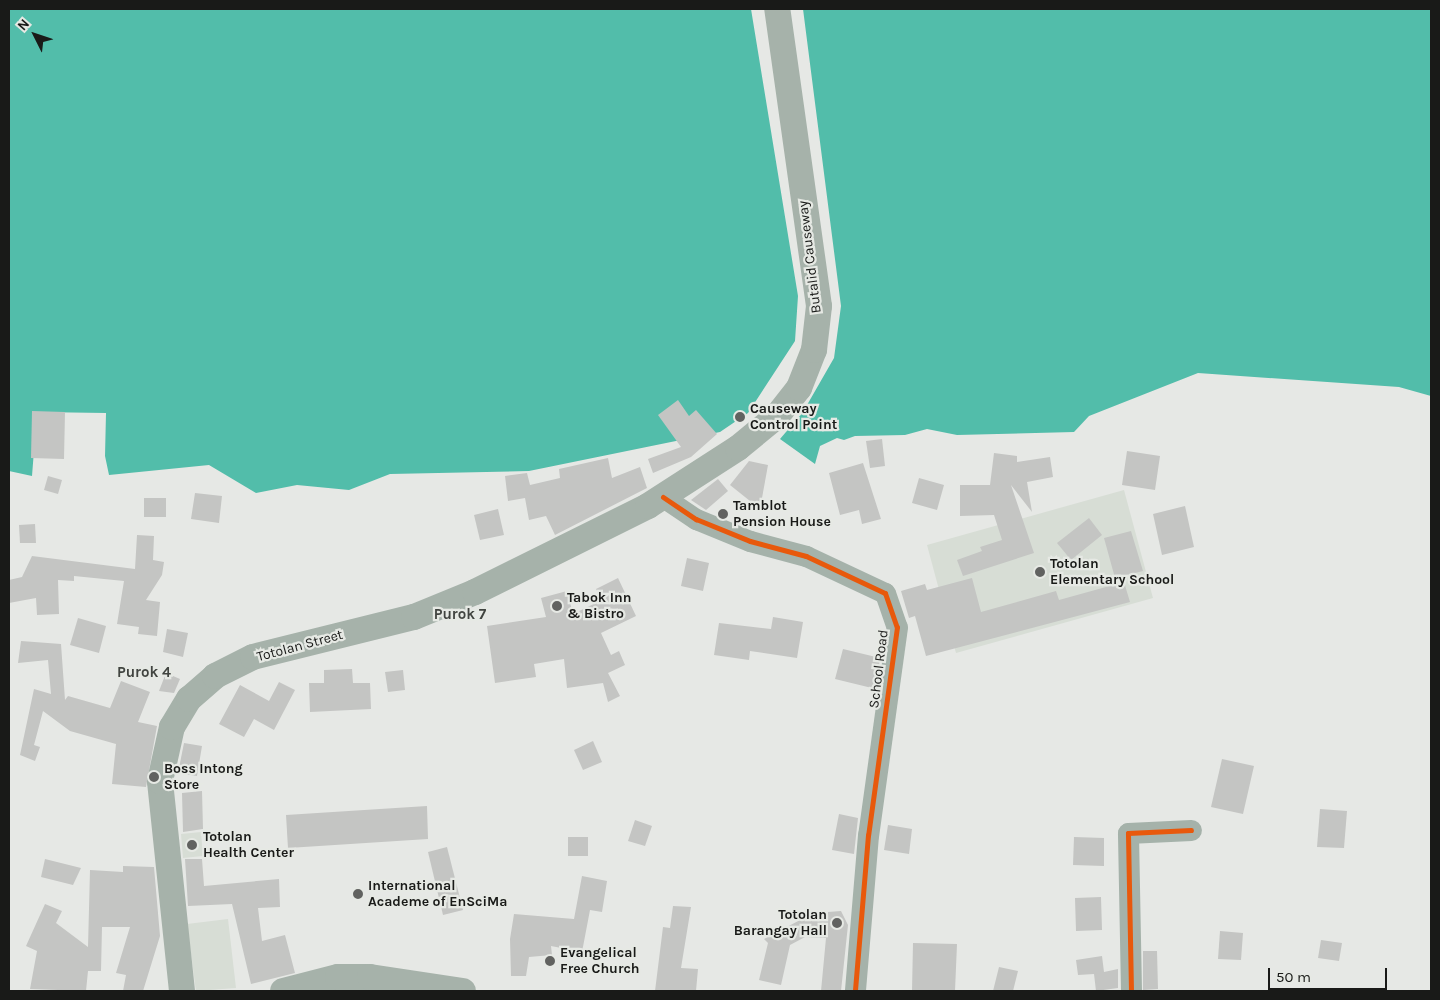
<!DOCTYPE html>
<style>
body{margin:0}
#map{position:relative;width:1440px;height:1000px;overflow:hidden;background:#e6e8e5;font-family:Karla,sans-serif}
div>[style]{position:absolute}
.built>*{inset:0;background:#d7ddd5}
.water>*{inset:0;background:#52bdaa}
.building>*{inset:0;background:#c4c5c3}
.minor>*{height:21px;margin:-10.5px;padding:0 10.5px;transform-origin:10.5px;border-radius:10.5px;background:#a5b2aa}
.major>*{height:26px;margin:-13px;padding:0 13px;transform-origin:13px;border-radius:13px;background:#a6b2aa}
.cycleway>*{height:5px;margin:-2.5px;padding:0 2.5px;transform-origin:2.5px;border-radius:2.5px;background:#e8590c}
.dots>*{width:14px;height:14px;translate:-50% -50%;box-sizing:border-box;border:2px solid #e6e9e4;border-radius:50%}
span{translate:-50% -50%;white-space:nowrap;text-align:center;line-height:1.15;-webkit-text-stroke:4.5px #e6e9e4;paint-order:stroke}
.street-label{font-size:14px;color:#191a18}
.poi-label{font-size:14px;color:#191a18;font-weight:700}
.left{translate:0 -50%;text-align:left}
.right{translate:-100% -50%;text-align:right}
.neighbourhood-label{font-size:15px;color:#414440;font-weight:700}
.frame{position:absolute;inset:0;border:10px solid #191a18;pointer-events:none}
.north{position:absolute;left:10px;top:10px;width:50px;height:50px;-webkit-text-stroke:4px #e6e9e4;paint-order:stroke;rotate:311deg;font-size:14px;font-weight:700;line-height:20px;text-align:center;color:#191a18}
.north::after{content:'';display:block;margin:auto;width:18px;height:22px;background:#191a18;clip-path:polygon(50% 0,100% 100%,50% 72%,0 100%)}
.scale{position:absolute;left:1268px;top:968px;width:119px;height:22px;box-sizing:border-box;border:2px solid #191a18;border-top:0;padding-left:6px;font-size:15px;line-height:18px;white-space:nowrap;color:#191a18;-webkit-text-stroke:4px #e6e9e4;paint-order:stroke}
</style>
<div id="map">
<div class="built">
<i style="clip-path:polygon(1124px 490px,1153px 598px,956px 653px,927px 545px)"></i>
<i style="clip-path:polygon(201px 832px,203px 856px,183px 858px,181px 834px)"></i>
<i style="clip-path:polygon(228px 919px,236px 988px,196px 991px,187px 924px)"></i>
</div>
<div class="water">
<i style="clip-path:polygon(9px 9px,751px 9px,798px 296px,795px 341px,748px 413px,720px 432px,529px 471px,390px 474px,349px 490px,297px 485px,256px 493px,209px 465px,109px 475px,105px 456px,106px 413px,37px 412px,32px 476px,9px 471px)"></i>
<i style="clip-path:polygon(803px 9px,1431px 9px,1431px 396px,1399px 387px,1198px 373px,1089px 416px,1074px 432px,957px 435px,927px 429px,905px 435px,855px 436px,844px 440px,837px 438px,820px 446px,815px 464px,780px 439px,803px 412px,834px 358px,841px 306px)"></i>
</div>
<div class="building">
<i style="clip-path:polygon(678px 400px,689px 416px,696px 410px,717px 434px,691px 457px,653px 473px,648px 459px,681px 447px,658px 415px)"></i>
<i style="clip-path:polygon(32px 411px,65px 412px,64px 459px,31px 458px)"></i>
<i style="clip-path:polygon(882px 439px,885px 466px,870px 468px,866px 441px)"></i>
<i style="clip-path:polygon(1127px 451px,1160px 456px,1155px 490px,1122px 485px)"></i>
<i style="clip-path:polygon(994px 453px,1017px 456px,1017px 462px,1050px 457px,1053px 477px,1027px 482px,1032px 512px,1011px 485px,1034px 553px,963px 576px,957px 560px,982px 551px,980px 547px,1002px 540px,994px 515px,960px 516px,960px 485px,990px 485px)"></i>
<i style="clip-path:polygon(608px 458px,612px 478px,640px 467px,647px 488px,555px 535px,546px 516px,529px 520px,525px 498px,508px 501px,505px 476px,527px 473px,530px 485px,560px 478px,559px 469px)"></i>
<i style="clip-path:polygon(749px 461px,768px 465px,760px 509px,730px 485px)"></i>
<i style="clip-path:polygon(863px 463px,881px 519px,862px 524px,859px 510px,840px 515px,829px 473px)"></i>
<i style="clip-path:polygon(48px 476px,62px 480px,58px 494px,44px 490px)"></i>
<i style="clip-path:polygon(919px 478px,944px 485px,937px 510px,912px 503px)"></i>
<i style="clip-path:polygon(718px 479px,728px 491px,706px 510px,691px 500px)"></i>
<i style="clip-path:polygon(195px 493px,222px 496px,219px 523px,191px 519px)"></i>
<i style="clip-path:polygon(144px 498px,166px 498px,166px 517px,144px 517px)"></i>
<i style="clip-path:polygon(1185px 506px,1194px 547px,1162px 555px,1153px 514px)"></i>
<i style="clip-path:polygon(498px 509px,504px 535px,480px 540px,474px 515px)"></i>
<i style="clip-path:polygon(1089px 518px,1102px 535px,1071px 560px,1057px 543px)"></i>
<i style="clip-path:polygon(35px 524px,36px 543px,20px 543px,19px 525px)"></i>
<i style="clip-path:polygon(1131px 531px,1143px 571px,1115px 578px,1104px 538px)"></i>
<i style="clip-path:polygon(137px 535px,154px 536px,153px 560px,164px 562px,162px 575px,146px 600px,160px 602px,157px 636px,138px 634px,139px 627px,117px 624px,124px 581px,74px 576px,74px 581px,58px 580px,59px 614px,37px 615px,36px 598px,9px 603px,9px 580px,22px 577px,32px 556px,135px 569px)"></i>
<i style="clip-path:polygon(687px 558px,709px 563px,703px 591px,681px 586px)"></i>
<i style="clip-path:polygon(618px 578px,636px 616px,601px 633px,611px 655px,619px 651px,625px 665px,608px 673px,620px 696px,608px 702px,603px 683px,567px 688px,564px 659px,534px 664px,536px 677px,495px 683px,487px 626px,546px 617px,541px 598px,567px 591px,573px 614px,602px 600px,596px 589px)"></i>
<i style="clip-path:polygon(972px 578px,981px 612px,1056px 591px,1059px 600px,1124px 582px,1130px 602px,926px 656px,915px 616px,909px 618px,901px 591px,925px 584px,927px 590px)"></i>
<i style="clip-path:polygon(773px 617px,803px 622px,797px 658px,750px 651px,749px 660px,714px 655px,719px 623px,771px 629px)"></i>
<i style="clip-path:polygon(78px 618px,106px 626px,99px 653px,70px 645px)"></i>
<i style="clip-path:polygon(167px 629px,188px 633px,183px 657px,163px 652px)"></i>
<i style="clip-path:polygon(21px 641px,61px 644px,65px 700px,68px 696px,110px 708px,121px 681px,150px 692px,138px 722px,157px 726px,146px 787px,112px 784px,116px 744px,70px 731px,43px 711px,34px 745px,40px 747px,35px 761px,20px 755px,34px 689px,51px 694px,48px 660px,18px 663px)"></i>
<i style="clip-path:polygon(843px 649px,880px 658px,876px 689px,835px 679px)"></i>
<i style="clip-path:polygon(352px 669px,353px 683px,370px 683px,371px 709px,310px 712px,309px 683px,324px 683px,324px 670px)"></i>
<i style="clip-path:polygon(403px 670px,405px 690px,388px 692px,385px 672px)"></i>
<i style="clip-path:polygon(166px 673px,180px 679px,174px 693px,159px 691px)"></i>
<i style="clip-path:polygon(279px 682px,295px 690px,274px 730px,254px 719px,244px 737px,219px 724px,240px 685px,269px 701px)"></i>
<i style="clip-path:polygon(593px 741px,602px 762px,583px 770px,574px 750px)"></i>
<i style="clip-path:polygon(184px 743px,202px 746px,197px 776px,178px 773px)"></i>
<i style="clip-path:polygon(1222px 759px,1254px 766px,1243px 814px,1211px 807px)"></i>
<i style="clip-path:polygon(202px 791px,203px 829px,183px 832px,182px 793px)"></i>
<i style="clip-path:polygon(427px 806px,428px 839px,288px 848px,286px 815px)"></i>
<i style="clip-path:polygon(1320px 809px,1347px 811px,1344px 848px,1317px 847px)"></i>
<i style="clip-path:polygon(839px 814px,858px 818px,854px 854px,832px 850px)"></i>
<i style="clip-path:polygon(635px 820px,652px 826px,645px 846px,628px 841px)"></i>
<i style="clip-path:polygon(888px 825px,912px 829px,909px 854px,884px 850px)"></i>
<i style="clip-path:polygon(568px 837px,588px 837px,588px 856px,568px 856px)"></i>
<i style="clip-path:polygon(1074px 837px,1104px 838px,1104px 866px,1073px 865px)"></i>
<i style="clip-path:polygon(447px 847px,463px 910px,443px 915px,428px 852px)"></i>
<i style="clip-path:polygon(45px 859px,81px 868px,73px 885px,41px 877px)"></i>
<i style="clip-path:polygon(185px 859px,202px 859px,204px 886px,279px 879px,280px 907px,258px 908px,262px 941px,285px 935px,295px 973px,251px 984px,232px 904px,188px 906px)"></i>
<i style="clip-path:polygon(123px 866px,154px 867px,160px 936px,143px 991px,123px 991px,126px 975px,116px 973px,130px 927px,102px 927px,101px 971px,88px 971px,86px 991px,30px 989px,37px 951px,26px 946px,45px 904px,62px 911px,56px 923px,88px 947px,90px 870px,123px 872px)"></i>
<i style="clip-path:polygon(582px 876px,607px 881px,602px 912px,590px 910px,582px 952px,551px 946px,552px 955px,529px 957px,526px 976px,511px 976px,510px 939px,514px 914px,574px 919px)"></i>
<i style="clip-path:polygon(1101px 897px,1102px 930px,1076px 931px,1075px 898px)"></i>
<i style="clip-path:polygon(673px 906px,691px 907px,681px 968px,698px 969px,696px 991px,655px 991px,663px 927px,670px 928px)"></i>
<i style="clip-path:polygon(841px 911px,848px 925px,841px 991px,821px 991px,826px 938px,805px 937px,790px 945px,781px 985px,759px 980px,768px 943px,764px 939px,802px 919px,828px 920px,828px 912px)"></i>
<i style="clip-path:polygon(1220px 931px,1243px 933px,1241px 960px,1218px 959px)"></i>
<i style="clip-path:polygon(1321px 940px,1342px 943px,1339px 961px,1318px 958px)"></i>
<i style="clip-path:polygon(913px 943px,957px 944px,955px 991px,912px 991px)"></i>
<i style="clip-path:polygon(1143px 951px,1157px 951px,1158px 989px,1143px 990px)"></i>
<i style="clip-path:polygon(1102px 956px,1104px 972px,1118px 969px,1118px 988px,1096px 991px,1094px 974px,1078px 975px,1076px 960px)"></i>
<i style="clip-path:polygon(999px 967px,1018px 971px,1013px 991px,993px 991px)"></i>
</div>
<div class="minor">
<i style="left:663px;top:497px;width:40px;rotate:34deg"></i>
<i style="left:696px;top:519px;width:58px;rotate:22.2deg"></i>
<i style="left:750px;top:541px;width:58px;rotate:15deg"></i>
<i style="left:806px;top:556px;width:87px;rotate:25.1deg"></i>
<i style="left:885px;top:593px;width:36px;rotate:71deg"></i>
<i style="left:897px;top:627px;width:210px;rotate:97.9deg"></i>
<i style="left:868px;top:835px;width:157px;rotate:94.8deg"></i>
<i style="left:1131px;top:991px;width:158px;rotate:-91.1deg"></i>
<i style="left:1128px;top:833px;width:63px;rotate:-2.7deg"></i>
</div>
<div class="major">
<i style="left:182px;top:991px;width:211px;rotate:-96deg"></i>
<i style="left:160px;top:781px;width:55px;rotate:-77.5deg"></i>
<i style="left:172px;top:727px;width:33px;rotate:-59deg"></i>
<i style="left:189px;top:699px;width:35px;rotate:-41deg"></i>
<i style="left:215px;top:676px;width:42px;rotate:-26.6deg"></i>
<i style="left:253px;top:657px;width:166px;rotate:-14deg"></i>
<i style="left:414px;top:617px;width:66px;rotate:-22.3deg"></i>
<i style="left:475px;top:592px;width:193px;rotate:-26.4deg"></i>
<i style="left:648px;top:506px;width:107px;rotate:-32.8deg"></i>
<i style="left:738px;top:448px;width:50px;rotate:-39.4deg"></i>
<i style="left:777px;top:416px;width:36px;rotate:-52deg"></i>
<i style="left:799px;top:388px;width:41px;rotate:-68.5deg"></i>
<i style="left:814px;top:350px;width:44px;rotate:-83.5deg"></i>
<i style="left:819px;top:306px;width:300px;rotate:-98deg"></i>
<i style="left:283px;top:991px;width:57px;rotate:-14.3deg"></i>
<i style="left:338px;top:977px;width:32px"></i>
<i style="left:370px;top:977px;width:94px;rotate:8.6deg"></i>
</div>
<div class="cycleway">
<i style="left:663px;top:497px;width:40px;rotate:34deg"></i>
<i style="left:696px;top:519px;width:58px;rotate:22.2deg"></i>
<i style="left:750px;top:541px;width:58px;rotate:15deg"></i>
<i style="left:806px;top:556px;width:87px;rotate:25.1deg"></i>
<i style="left:885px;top:593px;width:36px;rotate:71deg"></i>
<i style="left:897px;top:627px;width:210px;rotate:97.9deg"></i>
<i style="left:868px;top:835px;width:157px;rotate:94.8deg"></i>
<i style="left:1131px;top:991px;width:158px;rotate:-91.1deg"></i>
<i style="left:1128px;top:833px;width:63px;rotate:-2.7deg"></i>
</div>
<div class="dots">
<i style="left:740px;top:417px;background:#616260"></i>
<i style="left:723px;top:514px;background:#616260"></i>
<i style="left:1040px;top:572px;background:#616260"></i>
<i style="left:557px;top:606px;background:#616260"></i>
<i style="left:154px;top:777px;background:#616260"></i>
<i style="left:192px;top:845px;background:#616260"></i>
<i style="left:358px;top:894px;background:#616260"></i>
<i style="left:837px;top:923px;background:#616260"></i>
<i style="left:550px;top:961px;background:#616260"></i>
</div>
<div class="street-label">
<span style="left:810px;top:257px;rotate:-97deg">Butalid Causeway</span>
<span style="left:300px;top:646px;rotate:-15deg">Totolan Street</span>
<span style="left:879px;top:669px;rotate:-83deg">School Road</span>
</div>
<div class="poi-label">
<span class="left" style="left:750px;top:417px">Causeway<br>Control Point</span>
<span class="left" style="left:733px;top:514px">Tamblot<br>Pension House</span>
<span class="left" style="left:1050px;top:572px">Totolan<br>Elementary School</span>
<span class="left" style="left:567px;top:606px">Tabok Inn<br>&amp; Bistro</span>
<span class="left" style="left:164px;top:777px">Boss Intong<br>Store</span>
<span class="left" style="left:203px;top:845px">Totolan<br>Health Center</span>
<span class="left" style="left:368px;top:894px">International<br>Academe of EnSciMa</span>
<span class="right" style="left:827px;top:923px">Totolan<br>Barangay Hall</span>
<span class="left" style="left:560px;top:961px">Evangelical<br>Free Church</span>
</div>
<div class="neighbourhood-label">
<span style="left:460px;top:615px">Purok 7</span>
<span style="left:144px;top:673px">Purok 4</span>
</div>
<div class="frame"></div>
<div class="north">N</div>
<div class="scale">50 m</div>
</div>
